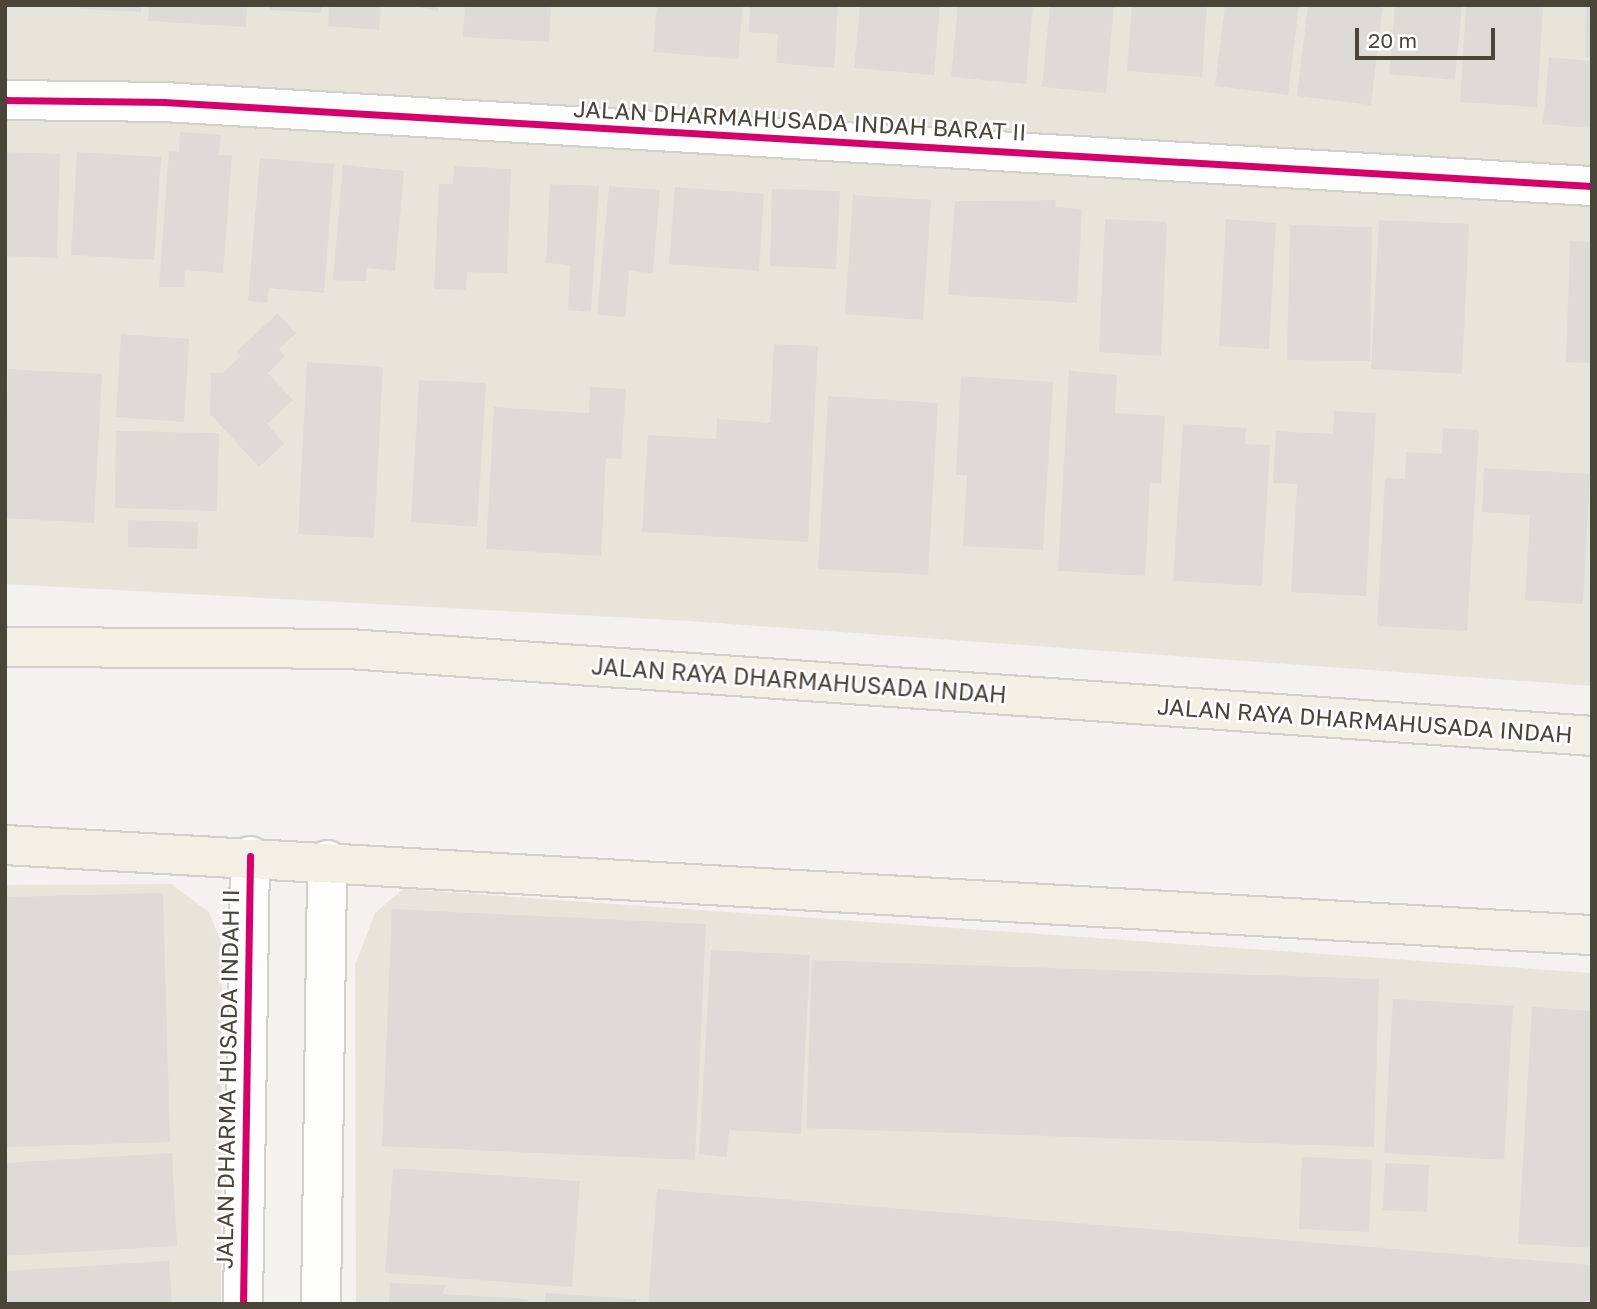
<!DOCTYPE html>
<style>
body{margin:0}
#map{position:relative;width:1597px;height:1309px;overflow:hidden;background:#f4f2ee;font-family:"Golos Text",sans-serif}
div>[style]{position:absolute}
.residential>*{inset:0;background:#e7e4dc}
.building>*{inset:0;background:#dedbd6}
.roads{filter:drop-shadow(2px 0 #d2d0cb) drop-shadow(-2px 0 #d2d0cb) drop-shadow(0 2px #d2d0cb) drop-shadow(0 -2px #d2d0cb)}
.minor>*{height:38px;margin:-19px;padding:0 19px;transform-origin:19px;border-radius:19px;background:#fdfdfc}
.major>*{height:38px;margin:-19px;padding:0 19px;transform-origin:19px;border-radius:19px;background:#f2efe6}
.cycleway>*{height:7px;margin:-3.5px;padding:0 3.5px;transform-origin:3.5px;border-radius:3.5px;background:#d6006c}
span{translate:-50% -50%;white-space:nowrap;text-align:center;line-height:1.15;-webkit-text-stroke:5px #fff;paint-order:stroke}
.street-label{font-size:23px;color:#4b4439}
.frame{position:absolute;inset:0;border:7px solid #4b4439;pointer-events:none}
.scale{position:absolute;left:1355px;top:28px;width:140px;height:32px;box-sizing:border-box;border:4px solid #4b4439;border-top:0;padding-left:9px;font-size:21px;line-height:24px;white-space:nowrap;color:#4b4439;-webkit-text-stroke:5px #fff;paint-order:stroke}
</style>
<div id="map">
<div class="residential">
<i style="clip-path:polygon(5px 5px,1592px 5px,1592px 686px,689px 621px,5px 584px)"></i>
<i style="clip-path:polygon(171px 884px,209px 912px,222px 945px,221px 1304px,5px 1304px,5px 885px)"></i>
<i style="clip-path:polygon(403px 889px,1592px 973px,1592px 1304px,356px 1304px,355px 965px,375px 913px)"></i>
</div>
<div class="building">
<i style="clip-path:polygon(79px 5px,141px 5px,141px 12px,79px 9px)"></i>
<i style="clip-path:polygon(149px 5px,247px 5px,246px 27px,148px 21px)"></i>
<i style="clip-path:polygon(270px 5px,322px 5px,321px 13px,270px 10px)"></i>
<i style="clip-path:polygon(329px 5px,381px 5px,379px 30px,328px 26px)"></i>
<i style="clip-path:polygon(406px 5px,439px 5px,438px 11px)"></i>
<i style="clip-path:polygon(465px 5px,551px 5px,549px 42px,463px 37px)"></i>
<i style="clip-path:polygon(657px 5px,743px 5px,738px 59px,653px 52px)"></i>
<i style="clip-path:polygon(750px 5px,838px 5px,834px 68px,776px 63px,778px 34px,749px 32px)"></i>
<i style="clip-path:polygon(860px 5px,940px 5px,934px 75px,854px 68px)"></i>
<i style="clip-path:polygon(958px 5px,1033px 5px,1026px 84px,951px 77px)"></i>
<i style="clip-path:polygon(1050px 5px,1114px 5px,1106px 93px,1042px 87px)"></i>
<i style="clip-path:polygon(1132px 5px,1207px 5px,1202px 77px,1127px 71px)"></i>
<i style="clip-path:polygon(1225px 5px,1299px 5px,1288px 95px,1215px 86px)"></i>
<i style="clip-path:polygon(1308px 5px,1383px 5px,1371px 105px,1297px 96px)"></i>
<i style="clip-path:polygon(1395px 5px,1462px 5px,1455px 80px,1389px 74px)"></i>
<i style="clip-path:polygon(1466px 5px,1543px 5px,1537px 107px,1460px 102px)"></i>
<i style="clip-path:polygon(1586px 5px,1592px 5px,1592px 57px,1585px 57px)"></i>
<i style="clip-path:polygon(1549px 57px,1592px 61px,1592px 128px,1543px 124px)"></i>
<i style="clip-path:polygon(180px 132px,221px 135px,219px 155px,232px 155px,223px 273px,185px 270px,184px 287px,159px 287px,169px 151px,179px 152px)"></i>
<i style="clip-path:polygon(5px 152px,60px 154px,57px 258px,5px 256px)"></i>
<i style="clip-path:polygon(77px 152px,161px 157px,154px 260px,71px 255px)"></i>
<i style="clip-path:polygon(260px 158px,334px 164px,324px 293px,269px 288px,267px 303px,248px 301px)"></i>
<i style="clip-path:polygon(343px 165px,404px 171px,395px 271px,367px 268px,366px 281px,333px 280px)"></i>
<i style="clip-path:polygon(454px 166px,511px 169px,507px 273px,467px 272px,466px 290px,434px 289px,439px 184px,453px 184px)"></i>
<i style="clip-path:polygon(550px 184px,599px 186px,591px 312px,568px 310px,570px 265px,546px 263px)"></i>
<i style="clip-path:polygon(609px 186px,660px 190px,653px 273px,629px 271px,625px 317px,597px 315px)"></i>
<i style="clip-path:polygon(675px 187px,764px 194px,759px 271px,669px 264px)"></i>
<i style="clip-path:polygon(772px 189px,840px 191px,836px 269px,770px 266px)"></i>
<i style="clip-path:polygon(853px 195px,931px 200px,923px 320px,845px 314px)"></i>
<i style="clip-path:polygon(1056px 200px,1055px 207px,1082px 209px,1077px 303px,948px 295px,955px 201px)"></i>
<i style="clip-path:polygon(1105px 219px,1167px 222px,1161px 356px,1099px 352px)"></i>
<i style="clip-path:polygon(1226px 219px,1276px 223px,1269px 349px,1219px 346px)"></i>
<i style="clip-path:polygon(1379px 220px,1469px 224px,1462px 374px,1371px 369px)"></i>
<i style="clip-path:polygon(1290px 225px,1372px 227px,1370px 361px,1287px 360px)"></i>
<i style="clip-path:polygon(1570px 241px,1592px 242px,1592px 363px,1566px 362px)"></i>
<i style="clip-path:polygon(278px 313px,296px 333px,279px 349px,285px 356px,268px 373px,293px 400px,267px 424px,284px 444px,259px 467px,210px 414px,211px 373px,223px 373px,241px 356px,236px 352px)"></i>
<i style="clip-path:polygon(121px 334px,189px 339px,184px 422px,116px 417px)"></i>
<i style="clip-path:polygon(774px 344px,818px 346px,808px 542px,642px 532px,648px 435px,716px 439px,717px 419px,770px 423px)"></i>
<i style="clip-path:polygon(307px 362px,383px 367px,374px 538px,298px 534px)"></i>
<i style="clip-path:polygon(8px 369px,102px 374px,94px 523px,5px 518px)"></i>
<i style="clip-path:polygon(1069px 371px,1117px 375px,1115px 413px,1165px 416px,1161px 484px,1150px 483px,1145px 576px,1058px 571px)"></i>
<i style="clip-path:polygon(961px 376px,1053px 382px,1043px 550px,963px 546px,967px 475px,956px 475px)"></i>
<i style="clip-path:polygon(419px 380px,486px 383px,477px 527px,411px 522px)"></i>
<i style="clip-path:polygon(590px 387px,626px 389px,621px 459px,606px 458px,601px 556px,486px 549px,494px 407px,589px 413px)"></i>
<i style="clip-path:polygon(828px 396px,938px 403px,928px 575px,818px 569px)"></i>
<i style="clip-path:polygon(1334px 411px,1376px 413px,1366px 596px,1291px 592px,1297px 484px,1273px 483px,1276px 431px,1333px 434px)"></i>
<i style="clip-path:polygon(1183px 424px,1246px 428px,1245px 444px,1270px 445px,1262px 586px,1173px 581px)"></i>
<i style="clip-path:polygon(1443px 428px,1479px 430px,1467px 631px,1377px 626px,1385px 478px,1405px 479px,1406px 452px,1442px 454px)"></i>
<i style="clip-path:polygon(116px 431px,219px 433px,217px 511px,115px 508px)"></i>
<i style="clip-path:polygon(1484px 468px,1590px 474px,1583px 604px,1525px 600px,1530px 515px,1482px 512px)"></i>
<i style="clip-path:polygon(128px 520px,198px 522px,197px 549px,128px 547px)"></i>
<i style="clip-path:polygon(163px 893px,170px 1142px,5px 1147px,5px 897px)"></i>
<i style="clip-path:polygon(392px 909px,706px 924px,695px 1160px,382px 1146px)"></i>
<i style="clip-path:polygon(711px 950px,810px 955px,801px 1134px,729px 1130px,727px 1157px,699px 1154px)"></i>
<i style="clip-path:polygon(812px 960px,1379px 979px,1374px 1147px,806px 1128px)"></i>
<i style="clip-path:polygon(1393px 999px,1513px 1006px,1504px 1160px,1384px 1153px)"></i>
<i style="clip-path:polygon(1532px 1007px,1592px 1011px,1592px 1248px,1518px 1244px)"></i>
<i style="clip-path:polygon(172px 1153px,177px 1246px,5px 1256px,5px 1163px)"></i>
<i style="clip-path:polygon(1302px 1157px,1372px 1160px,1369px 1232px,1299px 1229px)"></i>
<i style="clip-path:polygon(1385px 1163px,1429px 1165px,1427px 1212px,1383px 1210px)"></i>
<i style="clip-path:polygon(393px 1168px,580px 1181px,572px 1287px,385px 1273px)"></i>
<i style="clip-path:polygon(657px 1189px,1592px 1265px,1592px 1304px,648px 1304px)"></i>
<i style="clip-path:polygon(169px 1261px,172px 1304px,5px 1304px,5px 1271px)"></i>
<i style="clip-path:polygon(390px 1283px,445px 1285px,443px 1294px,528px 1299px,527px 1304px,389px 1304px)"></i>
<i style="clip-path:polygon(545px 1293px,636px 1299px,636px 1304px,545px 1304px)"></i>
</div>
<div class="roads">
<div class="minor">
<i style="left:5px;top:100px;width:159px;rotate:0.7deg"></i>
<i style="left:164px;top:102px;width:1430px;rotate:3.37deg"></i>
<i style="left:243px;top:1304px;width:448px;rotate:-89.1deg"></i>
<i style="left:321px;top:1304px;width:444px;rotate:-89.2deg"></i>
</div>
<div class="major">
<i style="left:5px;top:647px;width:344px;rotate:0.3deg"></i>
<i style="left:349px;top:649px;width:1246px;rotate:4deg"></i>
<i style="left:5px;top:845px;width:1590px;rotate:3.25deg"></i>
</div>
</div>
<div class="cycleway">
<i style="left:5px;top:100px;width:159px;rotate:0.7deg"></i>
<i style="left:164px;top:102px;width:1430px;rotate:3.37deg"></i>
<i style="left:243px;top:1304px;width:448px;rotate:-89.1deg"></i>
</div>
<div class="street-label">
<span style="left:800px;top:120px;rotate:3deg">JALAN DHARMAHUSADA INDAH BARAT II</span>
<span style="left:799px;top:680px;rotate:4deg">JALAN RAYA DHARMAHUSADA INDAH</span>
<span style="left:1365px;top:720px;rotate:4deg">JALAN RAYA DHARMAHUSADA INDAH</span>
<span style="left:227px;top:1079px;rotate:-89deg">JALAN DHARMA HUSADA INDAH II</span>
</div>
<div class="frame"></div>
<div class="scale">20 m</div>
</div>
